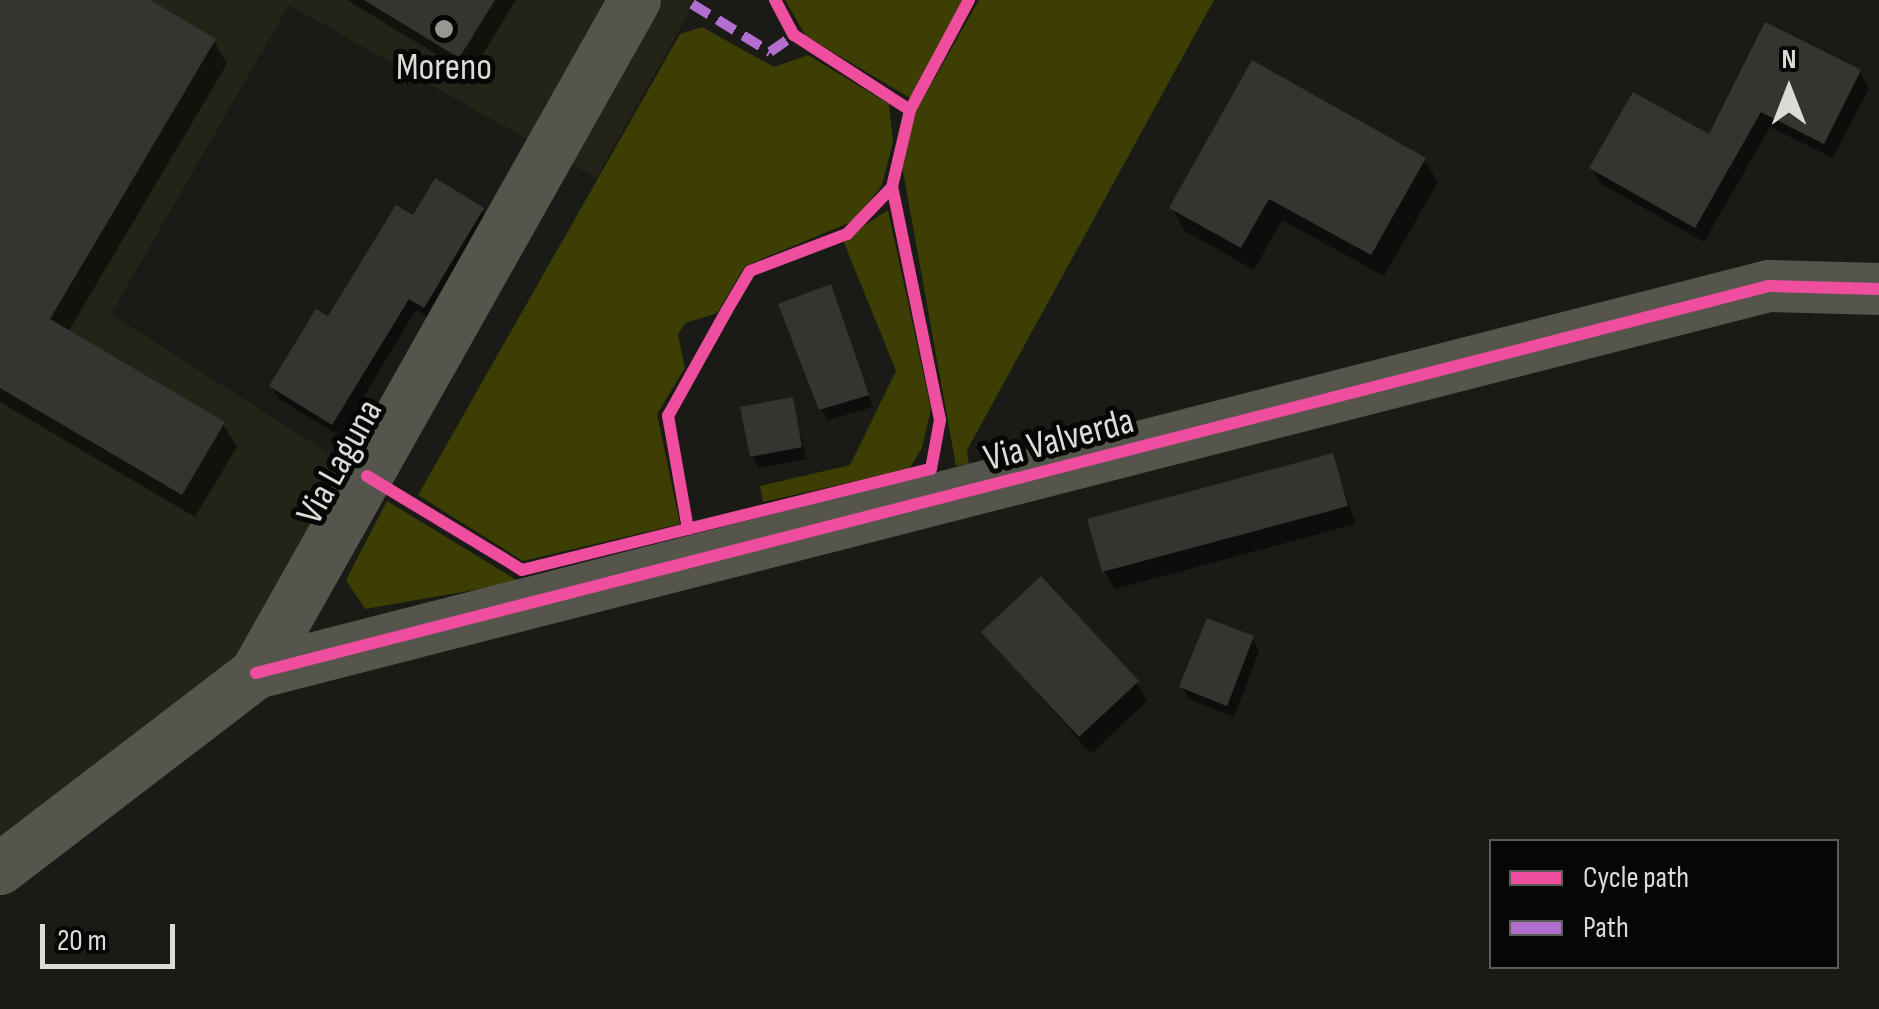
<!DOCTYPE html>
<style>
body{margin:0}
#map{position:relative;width:1879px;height:1009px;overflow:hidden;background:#1a1a16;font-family:"Sofia Sans Condensed",sans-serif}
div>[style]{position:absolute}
.built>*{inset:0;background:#232318}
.green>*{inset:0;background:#3d3e03}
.shadow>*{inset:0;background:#0007}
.building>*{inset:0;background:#343431}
.minor>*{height:52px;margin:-26px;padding:0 26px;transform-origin:26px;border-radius:26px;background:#55554c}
.quiet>*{height:10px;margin-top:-5px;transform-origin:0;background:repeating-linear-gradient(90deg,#b36fd0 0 20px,transparent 0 30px)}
.cycleway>*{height:12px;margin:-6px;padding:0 6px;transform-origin:6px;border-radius:6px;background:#ef4d9e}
.dots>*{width:28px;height:28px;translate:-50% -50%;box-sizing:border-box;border:5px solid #060604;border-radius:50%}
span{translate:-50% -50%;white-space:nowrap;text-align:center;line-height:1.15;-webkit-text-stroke:10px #060604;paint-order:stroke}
.poi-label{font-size:38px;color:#dbdbd7}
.street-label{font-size:38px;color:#dbdbd7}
.legend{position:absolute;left:1489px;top:839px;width:350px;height:130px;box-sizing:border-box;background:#060604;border:2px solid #5b5b58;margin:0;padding:12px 18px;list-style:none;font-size:30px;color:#dbdbd7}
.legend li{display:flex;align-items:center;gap:20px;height:50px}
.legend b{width:50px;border:2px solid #5b5b58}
.north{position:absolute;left:1739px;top:40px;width:100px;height:100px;-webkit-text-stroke:8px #060604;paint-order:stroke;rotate:0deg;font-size:28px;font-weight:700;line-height:40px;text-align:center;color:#dbdbd7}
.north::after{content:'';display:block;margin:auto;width:35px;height:45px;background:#dbdbd7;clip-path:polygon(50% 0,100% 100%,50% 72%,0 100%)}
.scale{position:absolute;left:40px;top:924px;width:135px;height:45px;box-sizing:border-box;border:5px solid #dbdbd7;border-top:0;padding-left:12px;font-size:30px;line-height:35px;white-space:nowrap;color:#dbdbd7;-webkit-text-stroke:8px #060604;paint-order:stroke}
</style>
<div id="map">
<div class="built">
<i style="clip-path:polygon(0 0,696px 0,596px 178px,289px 5px,111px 314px,347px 465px,270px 650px,0 867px)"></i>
</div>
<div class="green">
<i style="clip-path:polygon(785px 0,963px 0,910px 98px,806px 36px)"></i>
<i style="clip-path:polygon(979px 0,1214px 0,967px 450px,969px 464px,956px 466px,901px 160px,916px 111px)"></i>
<i style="clip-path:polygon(702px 27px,774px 67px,808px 55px,889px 104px,893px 142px,882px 185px,856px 220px,745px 266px,717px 313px,685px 323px,678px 335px,685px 368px,657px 414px,680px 524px,523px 561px,418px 495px,680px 34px)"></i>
<i style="clip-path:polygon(888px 210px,931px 409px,922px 448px,909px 469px,763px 502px,760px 486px,850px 465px,896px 371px,843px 240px)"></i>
<i style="clip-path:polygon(387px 501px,520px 582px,365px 609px,346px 580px)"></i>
</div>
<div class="shadow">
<i style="clip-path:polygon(0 0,145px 0,214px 41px,227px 64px,68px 332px,223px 424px,237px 447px,195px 517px,0 402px)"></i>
<i style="clip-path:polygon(347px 0,516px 0,470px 75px)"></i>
<i style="clip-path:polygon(1766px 25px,1860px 72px,1869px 88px,1833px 158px,1770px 127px,1704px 242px,1601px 184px,1592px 168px,1710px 138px)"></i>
<i style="clip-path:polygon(1424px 159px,1438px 182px,1384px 276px,1282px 220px,1254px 270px,1185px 231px,1172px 208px)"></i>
<i style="clip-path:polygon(482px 210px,489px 222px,432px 319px,416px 310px,340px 436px,279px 399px,272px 387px,414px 218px)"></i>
<i style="clip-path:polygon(830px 287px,873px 407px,828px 420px,821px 409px)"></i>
<i style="clip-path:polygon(791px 400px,807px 459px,759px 468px,752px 456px)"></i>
<i style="clip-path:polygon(1332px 456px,1356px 524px,1115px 589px,1104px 571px)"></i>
<i style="clip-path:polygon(984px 632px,1137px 683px,1147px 701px,1091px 754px)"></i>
<i style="clip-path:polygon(1252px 638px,1259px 651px,1234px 717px,1189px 699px,1182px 687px)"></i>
</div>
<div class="building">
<i style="clip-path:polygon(0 0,150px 0,216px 39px,50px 319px,225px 422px,182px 495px,0 388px)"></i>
<i style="clip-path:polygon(364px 0,495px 0,459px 58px)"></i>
<i style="clip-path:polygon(1765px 22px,1861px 70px,1824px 144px,1761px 112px,1695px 228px,1589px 168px,1633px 92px,1709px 134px)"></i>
<i style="clip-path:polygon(1252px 60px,1426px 158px,1371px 255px,1269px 199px,1241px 248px,1169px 208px)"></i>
<i style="clip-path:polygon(435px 178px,484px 208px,424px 308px,409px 299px,332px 425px,269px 386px,316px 309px,328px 316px,396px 205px,413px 215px)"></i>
<i style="clip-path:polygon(831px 284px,869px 395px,819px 410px,778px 304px)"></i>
<i style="clip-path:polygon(793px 397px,802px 447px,750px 457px,740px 407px)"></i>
<i style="clip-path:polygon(1333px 453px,1348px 506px,1102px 572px,1087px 519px)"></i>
<i style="clip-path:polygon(1041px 576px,1139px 681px,1079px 737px,981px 632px)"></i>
<i style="clip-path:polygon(1207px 618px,1254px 636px,1227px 706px,1179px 687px)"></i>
</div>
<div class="minor">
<i style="left:256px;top:673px;width:1562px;rotate:-14.35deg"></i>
<i style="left:1769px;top:286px;width:110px;rotate:1.6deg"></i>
<i style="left:0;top:869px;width:322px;rotate:-37.4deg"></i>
<i style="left:256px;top:673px;width:772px;rotate:-60.61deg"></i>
</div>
<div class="quiet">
<i style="left:692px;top:4px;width:92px;rotate:31.6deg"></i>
<i style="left:770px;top:52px;width:29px;rotate:-35deg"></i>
</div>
<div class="cycleway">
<i style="left:775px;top:0;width:40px;rotate:62deg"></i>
<i style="left:794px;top:35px;width:138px;rotate:32.9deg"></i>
<i style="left:367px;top:476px;width:181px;rotate:31.2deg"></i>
<i style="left:522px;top:570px;width:421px;rotate:-13.9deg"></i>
<i style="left:931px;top:469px;width:50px;rotate:-79.6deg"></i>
<i style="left:940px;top:420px;width:238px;rotate:-101.6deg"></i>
<i style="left:892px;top:187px;width:79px;rotate:-76.8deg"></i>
<i style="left:910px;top:110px;width:125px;rotate:-61.8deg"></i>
<i style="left:688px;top:529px;width:115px;rotate:-100deg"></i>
<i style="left:668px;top:416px;width:121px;rotate:-60.9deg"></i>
<i style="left:727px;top:310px;width:45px;rotate:-59.5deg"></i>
<i style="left:750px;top:271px;width:104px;rotate:-20.9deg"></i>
<i style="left:847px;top:234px;width:65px;rotate:-46.2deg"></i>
<i style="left:256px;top:673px;width:1562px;rotate:-14.35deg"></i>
<i style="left:1769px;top:286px;width:110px;rotate:1.6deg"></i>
</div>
<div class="dots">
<i style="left:444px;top:29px;background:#979793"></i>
</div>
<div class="poi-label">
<span style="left:444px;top:68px">Moreno</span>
</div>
<div class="street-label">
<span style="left:1059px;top:440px;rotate:-15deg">Via Valverda</span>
<span style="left:340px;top:462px;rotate:-61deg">Via Laguna</span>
</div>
<ul class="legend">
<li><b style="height:12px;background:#ef4d9e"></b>Cycle path</li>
<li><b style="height:12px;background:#b36fd0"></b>Path</li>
</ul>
<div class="north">N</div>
<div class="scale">20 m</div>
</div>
